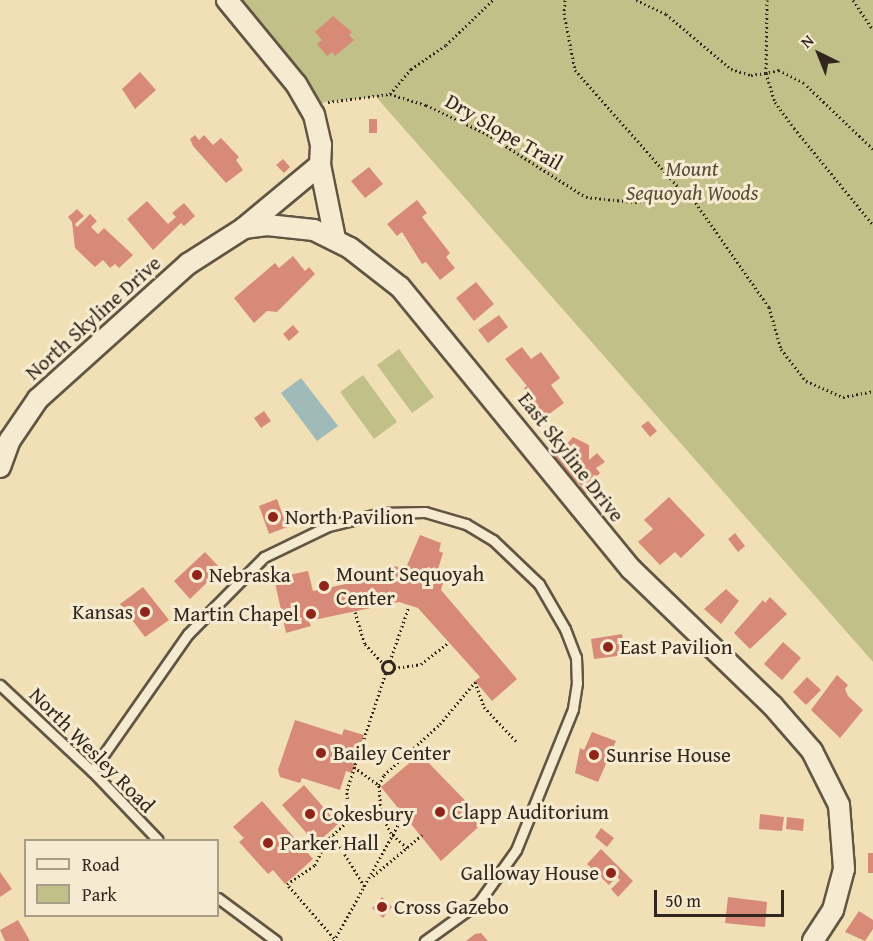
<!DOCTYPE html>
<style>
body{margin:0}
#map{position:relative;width:873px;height:941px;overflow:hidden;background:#f1e0b6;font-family:"Gentium Book Plus",serif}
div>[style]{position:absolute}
.green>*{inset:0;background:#c1c089}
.water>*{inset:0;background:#9fbab9}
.building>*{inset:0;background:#d78a78}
.path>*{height:3px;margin-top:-1.5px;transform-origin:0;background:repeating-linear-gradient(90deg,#32271e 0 1.5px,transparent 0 4.5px)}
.path>.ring{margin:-1.5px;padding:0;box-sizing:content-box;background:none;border:3px solid #32271e;border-radius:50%}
.roads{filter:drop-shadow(2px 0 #625544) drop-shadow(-2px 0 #625544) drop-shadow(0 2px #625544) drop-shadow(0 -2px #625544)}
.service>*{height:9px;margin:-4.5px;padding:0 4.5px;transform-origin:4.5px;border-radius:4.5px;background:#f6ebd0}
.minor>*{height:20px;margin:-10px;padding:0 10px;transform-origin:10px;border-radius:10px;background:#f6ebd0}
.dots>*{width:16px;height:16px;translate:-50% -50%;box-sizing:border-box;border:3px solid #f6ebd0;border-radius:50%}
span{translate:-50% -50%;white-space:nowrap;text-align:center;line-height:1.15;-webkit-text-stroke:6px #f6ebd0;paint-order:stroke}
.street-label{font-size:21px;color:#32271e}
.park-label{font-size:21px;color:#564d39;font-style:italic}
.poi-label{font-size:21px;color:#32271e}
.left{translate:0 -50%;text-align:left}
.right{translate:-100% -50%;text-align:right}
.legend{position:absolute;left:24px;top:839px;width:195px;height:78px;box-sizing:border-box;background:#f6ebd0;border:2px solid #a89d89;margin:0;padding:8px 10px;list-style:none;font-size:18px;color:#32271e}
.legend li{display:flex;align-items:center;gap:12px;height:30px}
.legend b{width:30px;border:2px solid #a89d89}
.north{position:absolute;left:789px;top:24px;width:60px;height:60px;-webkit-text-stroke:4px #f6ebd0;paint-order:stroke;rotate:317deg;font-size:16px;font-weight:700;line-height:24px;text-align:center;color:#32271e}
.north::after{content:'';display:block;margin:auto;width:21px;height:27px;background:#32271e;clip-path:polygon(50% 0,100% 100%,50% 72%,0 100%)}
.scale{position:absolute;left:654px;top:890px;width:130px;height:27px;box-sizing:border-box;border:3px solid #32271e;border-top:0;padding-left:8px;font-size:18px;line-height:21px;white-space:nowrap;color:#32271e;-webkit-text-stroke:4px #f6ebd0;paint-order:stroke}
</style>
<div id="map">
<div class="green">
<i style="clip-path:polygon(227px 0,873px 0,873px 662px,377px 98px,379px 96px,325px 102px,310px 108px)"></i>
<i style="clip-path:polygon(399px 349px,434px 397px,412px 413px,377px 365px)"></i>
<i style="clip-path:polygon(363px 375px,397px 422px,374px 439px,340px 392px)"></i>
</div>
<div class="water">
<i style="clip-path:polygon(301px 378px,338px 426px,317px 441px,281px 393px)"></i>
</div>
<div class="building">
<i style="clip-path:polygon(333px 16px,352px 32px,349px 35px,354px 40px,335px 56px,332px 52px,327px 56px,317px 44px,322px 40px,315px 32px)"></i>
<i style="clip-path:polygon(140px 72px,156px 90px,135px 109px,122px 89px)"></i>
<i style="clip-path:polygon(369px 119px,377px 119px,377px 133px,369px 133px)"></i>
<i style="clip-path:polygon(195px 135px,199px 140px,204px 135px,213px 145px,221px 138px,239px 157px,236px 160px,243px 170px,226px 183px,193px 146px,190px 139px)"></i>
<i style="clip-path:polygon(283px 159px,290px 167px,284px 173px,276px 165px)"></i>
<i style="clip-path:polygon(369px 167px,383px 184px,365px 198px,351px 181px)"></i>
<i style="clip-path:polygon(417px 200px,427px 213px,422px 217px,450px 253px,446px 257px,455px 268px,440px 280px,426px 262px,422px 264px,402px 232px,397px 236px,387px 224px)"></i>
<i style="clip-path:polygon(147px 201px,168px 224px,176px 217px,172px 213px,184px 203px,195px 216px,184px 226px,181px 223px,153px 250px,127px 219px)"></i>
<i style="clip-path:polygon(77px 209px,84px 216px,75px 224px,77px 227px,90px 214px,97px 221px,91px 227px,98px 234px,104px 228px,133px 255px,119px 268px,115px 264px,110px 268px,103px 260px,95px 267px,75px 248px,72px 222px,68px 217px)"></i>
<i style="clip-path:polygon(293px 256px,305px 271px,309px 267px,315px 274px,277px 312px,267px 311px,254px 323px,234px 298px,275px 263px,279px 268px)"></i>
<i style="clip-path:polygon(476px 282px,494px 304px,474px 321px,456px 298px)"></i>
<i style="clip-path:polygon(499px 315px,508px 327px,488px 343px,478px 330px)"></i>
<i style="clip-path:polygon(293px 325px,299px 332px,289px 341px,283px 334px)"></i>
<i style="clip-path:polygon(522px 347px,531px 359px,541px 352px,560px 378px,551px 385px,564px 403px,541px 420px,524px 388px,527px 386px,505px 359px)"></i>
<i style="clip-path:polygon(264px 411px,271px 421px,261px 428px,254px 418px)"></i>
<i style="clip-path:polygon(648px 421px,657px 431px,650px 437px,641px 426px)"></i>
<i style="clip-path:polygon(573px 437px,589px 445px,589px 460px,597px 453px,605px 462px,596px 468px,600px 473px,587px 485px,591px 489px,583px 497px,577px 489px,581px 486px,545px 454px,558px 441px,564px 447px)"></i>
<i style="clip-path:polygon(669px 497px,705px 535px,681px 558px,675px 552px,660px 565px,638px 542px,653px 529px,644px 520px)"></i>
<i style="clip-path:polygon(277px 499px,287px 527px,269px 534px,259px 506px)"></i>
<i style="clip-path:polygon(735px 533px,745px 546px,738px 552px,728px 539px)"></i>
<i style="clip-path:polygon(420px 535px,441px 543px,439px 551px,443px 553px,435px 579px,443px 583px,441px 590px,517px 679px,492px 701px,475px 681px,480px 677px,418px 608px,399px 602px,309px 621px,311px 626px,286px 633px,274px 578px,308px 571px,313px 591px,393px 574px,395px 566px,405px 570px)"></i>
<i style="clip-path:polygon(205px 552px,221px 569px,190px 599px,174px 581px)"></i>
<i style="clip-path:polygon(143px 587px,169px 620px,145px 637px,120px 604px)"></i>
<i style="clip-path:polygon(726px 589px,739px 601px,721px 624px,704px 609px)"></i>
<i style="clip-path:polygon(770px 597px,787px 614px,750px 649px,734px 633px,763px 600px,765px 603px)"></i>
<i style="clip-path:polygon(622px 634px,625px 655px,594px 659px,591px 639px)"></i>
<i style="clip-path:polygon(783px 642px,801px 658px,782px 680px,764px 664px)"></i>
<i style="clip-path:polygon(837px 675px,848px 685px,845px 689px,848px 696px,863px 710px,840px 738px,811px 710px)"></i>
<i style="clip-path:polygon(807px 677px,821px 690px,806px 705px,793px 692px)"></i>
<i style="clip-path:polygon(295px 720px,342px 735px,344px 729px,364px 735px,352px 773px,346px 771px,340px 790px,302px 778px,300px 783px,280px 777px,278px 770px)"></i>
<i style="clip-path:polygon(592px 732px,616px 741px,598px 782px,575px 773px,580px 748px,584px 750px)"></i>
<i style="clip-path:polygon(420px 754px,485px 821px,441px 861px,381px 787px)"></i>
<i style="clip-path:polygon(304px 785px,338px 824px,316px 844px,282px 805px)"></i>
<i style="clip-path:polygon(262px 801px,313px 859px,285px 884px,273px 870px,268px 874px,239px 842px,244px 838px,233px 827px)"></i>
<i style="clip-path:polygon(760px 814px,784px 817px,782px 831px,759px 829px)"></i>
<i style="clip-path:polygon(787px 817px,804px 819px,803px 831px,786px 829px)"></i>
<i style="clip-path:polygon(601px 828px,614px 838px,607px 847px,595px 837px)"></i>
<i style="clip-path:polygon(601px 849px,633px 881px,618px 897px,611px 889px,620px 880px,617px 877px,609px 885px,587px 864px)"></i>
<i style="clip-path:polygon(868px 853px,873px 853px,873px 873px,868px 873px)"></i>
<i style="clip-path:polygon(0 872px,12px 889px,0 897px)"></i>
<i style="clip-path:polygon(382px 897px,392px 907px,383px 918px,372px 908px)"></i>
<i style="clip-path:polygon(728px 897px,767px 902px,765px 927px,725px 923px)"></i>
<i style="clip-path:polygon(859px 911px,873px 920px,873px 929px,865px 941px,845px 932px)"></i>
<i style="clip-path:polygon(18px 920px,30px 941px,5px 941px,0 930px)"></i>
<i style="clip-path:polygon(481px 933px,488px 941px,466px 941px,475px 934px)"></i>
</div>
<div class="path">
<i style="left:565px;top:0;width:13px;rotate:94deg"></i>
<i style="left:564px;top:13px;width:58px;rotate:79.1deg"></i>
<i style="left:575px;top:70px;width:157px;rotate:48.6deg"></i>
<i style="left:679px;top:188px;width:18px;rotate:38deg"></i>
<i style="left:693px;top:199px;width:132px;rotate:54.9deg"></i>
<i style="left:769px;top:307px;width:44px;rotate:74.1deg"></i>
<i style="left:781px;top:349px;width:41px;rotate:52deg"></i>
<i style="left:806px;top:381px;width:40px;rotate:23.4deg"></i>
<i style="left:843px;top:397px;width:31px;rotate:-11deg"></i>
<i style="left:636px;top:0;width:33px;rotate:25deg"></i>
<i style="left:666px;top:14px;width:85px;rotate:40.2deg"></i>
<i style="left:731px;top:69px;width:21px;rotate:17deg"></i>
<i style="left:751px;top:75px;width:15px;rotate:-8deg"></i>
<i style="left:766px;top:73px;width:73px;rotate:-89.2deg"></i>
<i style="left:853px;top:0;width:36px;rotate:56deg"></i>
<i style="left:390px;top:94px;width:33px;rotate:-50deg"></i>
<i style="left:411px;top:69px;width:42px;rotate:-34.4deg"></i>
<i style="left:446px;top:45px;width:65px;rotate:-43.8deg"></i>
<i style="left:328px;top:102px;width:63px;rotate:-7.4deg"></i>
<i style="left:390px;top:94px;width:38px;rotate:17deg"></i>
<i style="left:426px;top:105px;width:68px;rotate:25.4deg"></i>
<i style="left:487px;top:134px;width:117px;rotate:32.5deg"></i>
<i style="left:586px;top:197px;width:49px;rotate:5.8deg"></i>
<i style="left:635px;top:202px;width:36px;rotate:-8deg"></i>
<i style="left:671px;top:197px;width:12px;rotate:-48deg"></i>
<i style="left:873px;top:149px;width:95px;rotate:-136.3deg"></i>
<i style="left:804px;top:83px;width:28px;rotate:-153deg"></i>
<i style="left:779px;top:70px;width:13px;rotate:167deg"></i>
<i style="left:766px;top:73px;width:30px;rotate:73deg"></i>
<i style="left:775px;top:102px;width:32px;rotate:54deg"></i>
<i style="left:794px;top:128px;width:125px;rotate:50.8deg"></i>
<i style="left:355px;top:612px;width:34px;rotate:73deg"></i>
<i style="left:365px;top:644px;width:26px;rotate:47deg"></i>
<i class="ring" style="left:382px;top:661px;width:9px;height:9px"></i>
<i style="left:390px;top:661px;width:58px;rotate:-70.9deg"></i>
<i style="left:394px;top:668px;width:27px;rotate:-8deg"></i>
<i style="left:421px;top:664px;width:34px;rotate:-38deg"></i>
<i style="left:354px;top:767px;width:31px;rotate:36deg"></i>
<i style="left:333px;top:835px;width:61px;rotate:58.4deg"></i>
<i style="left:407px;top:848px;width:22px;rotate:-137deg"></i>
<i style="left:391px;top:833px;width:21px;rotate:-118deg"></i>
<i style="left:381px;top:814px;width:29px;rotate:-94deg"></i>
<i style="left:379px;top:785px;width:11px;rotate:-63deg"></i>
<i style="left:384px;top:775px;width:76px;rotate:-42.3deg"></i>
<i style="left:440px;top:724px;width:55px;rotate:-50.2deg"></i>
<i style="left:475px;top:682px;width:27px;rotate:70deg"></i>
<i style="left:484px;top:707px;width:48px;rotate:46.7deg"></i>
<i style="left:373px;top:876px;width:64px;rotate:-39.9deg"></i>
<i style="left:334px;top:938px;width:72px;rotate:-131deg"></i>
<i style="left:287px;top:884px;width:34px;rotate:-34deg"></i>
<i style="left:315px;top:865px;width:26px;rotate:-65deg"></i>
<i style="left:326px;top:841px;width:30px;rotate:-42deg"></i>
<i style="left:348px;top:821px;width:31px;rotate:-92deg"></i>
<i style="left:347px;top:790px;width:124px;rotate:-71.7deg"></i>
<i style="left:334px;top:941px;width:145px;rotate:-61.1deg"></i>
</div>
<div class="roads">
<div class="service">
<i style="left:0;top:685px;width:126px;rotate:43.1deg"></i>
<i style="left:92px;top:771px;width:95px;rotate:46.3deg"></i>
<i style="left:92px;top:771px;width:167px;rotate:-55deg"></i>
<i style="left:188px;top:634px;width:108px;rotate:-45.4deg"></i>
<i style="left:264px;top:557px;width:71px;rotate:-25.8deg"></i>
<i style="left:328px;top:526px;width:56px;rotate:-13.5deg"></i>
<i style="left:382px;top:513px;width:43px;rotate:-1.3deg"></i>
<i style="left:425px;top:512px;width:43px;rotate:16.3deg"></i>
<i style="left:466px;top:524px;width:31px;rotate:31deg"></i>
<i style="left:493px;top:540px;width:64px;rotate:43.7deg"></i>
<i style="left:539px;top:584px;width:52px;rotate:60deg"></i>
<i style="left:565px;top:629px;width:30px;rotate:69deg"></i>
<i style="left:576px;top:657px;width:26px;rotate:88deg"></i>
<i style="left:577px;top:683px;width:26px;rotate:99deg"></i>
<i style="left:573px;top:709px;width:152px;rotate:112deg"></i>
<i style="left:516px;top:850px;width:64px;rotate:125.4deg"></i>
<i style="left:479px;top:902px;width:67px;rotate:144.2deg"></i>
<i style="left:218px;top:898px;width:72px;rotate:36.6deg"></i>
</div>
<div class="minor">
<i style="left:320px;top:165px;width:76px;rotate:78.5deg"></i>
<i style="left:244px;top:228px;width:23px;rotate:-7deg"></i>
<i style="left:267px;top:225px;width:47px;rotate:6.1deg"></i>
<i style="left:314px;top:230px;width:40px;rotate:26.6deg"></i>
<i style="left:350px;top:248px;width:63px;rotate:38deg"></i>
<i style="left:400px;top:287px;width:365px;rotate:50.7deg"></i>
<i style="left:631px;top:569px;width:196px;rotate:44deg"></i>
<i style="left:772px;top:705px;width:61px;rotate:49deg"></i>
<i style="left:812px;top:751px;width:60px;rotate:63.4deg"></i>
<i style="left:839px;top:805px;width:64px;rotate:85.5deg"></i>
<i style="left:844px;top:869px;width:42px;rotate:105deg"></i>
<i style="left:833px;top:910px;width:37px;rotate:123deg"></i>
<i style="left:0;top:467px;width:29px;rotate:-70deg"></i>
<i style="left:10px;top:440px;width:50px;rotate:-55.7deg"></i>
<i style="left:38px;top:399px;width:202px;rotate:-42deg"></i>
<i style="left:188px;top:264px;width:67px;rotate:-32.7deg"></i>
<i style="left:244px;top:228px;width:99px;rotate:-39.7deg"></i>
<i style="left:320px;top:165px;width:20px;rotate:-87deg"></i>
<i style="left:321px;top:145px;width:31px;rotate:-103deg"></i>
<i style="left:314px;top:115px;width:36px;rotate:-120deg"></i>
<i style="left:296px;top:84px;width:109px;rotate:-129.4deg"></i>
</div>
</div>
<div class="dots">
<i style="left:273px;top:517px;background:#8f2418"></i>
<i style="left:197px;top:575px;background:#8f2418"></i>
<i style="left:324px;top:586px;background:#8f2418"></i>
<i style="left:145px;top:612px;background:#8f2418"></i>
<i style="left:311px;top:614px;background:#8f2418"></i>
<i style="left:608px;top:647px;background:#8f2418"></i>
<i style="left:321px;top:753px;background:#8f2418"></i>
<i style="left:594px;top:755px;background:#8f2418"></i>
<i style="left:440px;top:812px;background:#8f2418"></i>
<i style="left:310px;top:814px;background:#8f2418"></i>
<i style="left:268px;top:843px;background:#8f2418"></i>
<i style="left:611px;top:873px;background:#8f2418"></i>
<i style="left:382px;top:907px;background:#8f2418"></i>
</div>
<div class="street-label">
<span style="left:504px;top:132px;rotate:30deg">Dry Slope Trail</span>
<span style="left:93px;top:318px;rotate:-42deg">North Skyline Drive</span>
<span style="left:571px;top:457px;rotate:52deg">East Skyline Drive</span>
<span style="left:92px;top:750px;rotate:45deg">North Wesley Road</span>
</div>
<div class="park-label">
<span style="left:692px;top:181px">Mount<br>Sequoyah Woods</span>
</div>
<div class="poi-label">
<span class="left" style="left:285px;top:517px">North Pavilion</span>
<span class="left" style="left:336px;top:586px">Mount Sequoyah<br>Center</span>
<span class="left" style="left:209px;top:575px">Nebraska</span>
<span class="right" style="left:133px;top:612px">Kansas</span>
<span class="right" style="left:299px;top:614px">Martin Chapel</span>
<span class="left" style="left:620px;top:647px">East Pavilion</span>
<span class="left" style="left:333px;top:753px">Bailey Center</span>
<span class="left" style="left:606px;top:755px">Sunrise House</span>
<span class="left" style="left:452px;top:812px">Clapp Auditorium</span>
<span class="left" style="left:322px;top:814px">Cokesbury</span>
<span class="left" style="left:280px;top:843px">Parker Hall</span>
<span class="right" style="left:599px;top:873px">Galloway House</span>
<span class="left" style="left:394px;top:907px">Cross Gazebo</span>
</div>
<ul class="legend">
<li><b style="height:8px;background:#f6ebd0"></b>Road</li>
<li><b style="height:16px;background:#c1c089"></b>Park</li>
</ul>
<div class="north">N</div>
<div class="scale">50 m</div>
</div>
